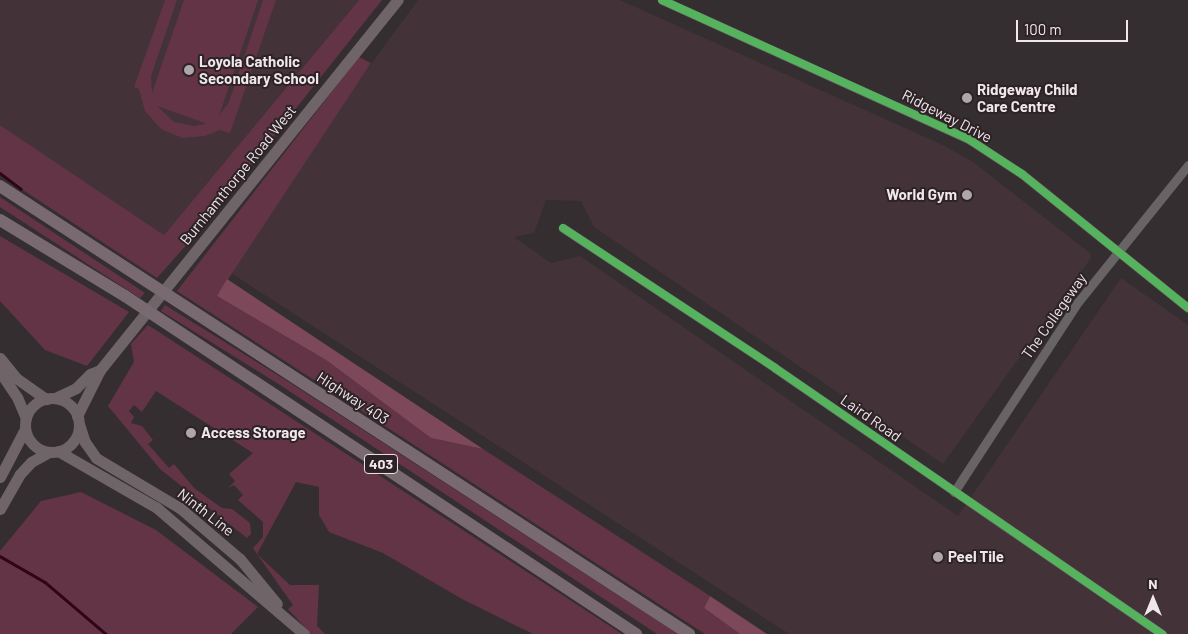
<!DOCTYPE html>
<style>
body{margin:0}
#map{position:relative;width:1188px;height:634px;overflow:hidden;background:#342e30;font-family:Barlow,sans-serif}
div>[style]{position:absolute}
.built>*{inset:0;background:#433237}
.green>*{inset:0;background:#633446}
.forest>*{inset:0;background:#7d485a}
.stream>*{height:2.5px;margin:-1.25px;padding:0 1.25px;transform-origin:1.25px;border-radius:1.25px;background:#2f0417}
.minor>*{height:9px;margin:-4.5px;padding:0 4.5px;transform-origin:4.5px;border-radius:4.5px;background:#686465}
.major>*{height:11px;margin:-5.5px;padding:0 5.5px;transform-origin:5.5px;border-radius:5.5px;background:#6f6467}
.major>.ring{margin:-5.5px;padding:0;box-sizing:content-box;background:none;border:11px solid #6f6467;border-radius:50%}
.highway>*{height:12px;margin:-6px;padding:0 6px;transform-origin:6px;border-radius:6px;background:#786a70}
.cycleway>*{height:8px;margin:-4px;padding:0 4px;transform-origin:4px;border-radius:4px;background:#56b35d}
.dots>*{width:14px;height:14px;translate:-50% -50%;box-sizing:border-box;border:2px solid #2d2225;border-radius:50%}
span{translate:-50% -50%;white-space:nowrap;text-align:center;line-height:1.15;-webkit-text-stroke:4px #2d2225;paint-order:stroke}
.shield-label span{padding:1px 4px;background:#2d2225;border:1px solid;border-radius:4px;-webkit-text-stroke-width:0}
.shield-label{font-size:14px;color:#efe7ea;font-weight:700}
.poi-label{font-size:15px;color:#efe7ea;font-weight:700}
.left{translate:0 -50%;text-align:left}
.right{translate:-100% -50%;text-align:right}
.street-label{font-size:15px;color:#efe7ea}
.north{position:absolute;left:1128px;top:574px;width:50px;height:50px;-webkit-text-stroke:4px #2d2225;paint-order:stroke;rotate:0deg;font-size:14px;font-weight:700;line-height:20px;text-align:center;color:#efe7ea}
.north::after{content:'';display:block;margin:auto;width:18px;height:22px;background:#efe7ea;clip-path:polygon(50% 0,100% 100%,50% 72%,0 100%)}
.scale{position:absolute;left:1016px;top:20px;width:112px;height:22px;box-sizing:border-box;border:2px solid #efe7ea;border-top:0;padding-left:6px;font-size:15px;line-height:18px;white-space:nowrap;color:#efe7ea;-webkit-text-stroke:4px #2d2225;paint-order:stroke}
</style>
<div id="map">
<div class="built">
<i style="clip-path:polygon(0 0,359px 0,164px 235px,0 125px)"></i>
<i style="clip-path:polygon(418px 0,620px 0,945px 146px,973px 162px,1090px 253px,1091px 258px,943px 464px,594px 227px,581px 201px,546px 200px,534px 233px,514px 237px,551px 263px,580px 256px,958px 516px,1121px 278px,1188px 325px,1188px 634px,789px 634px,231px 273px,363px 75px)"></i>
</div>
<div class="green">
<i style="clip-path:polygon(evenodd,165px 0,177px 0,151px 76px,152px 93px,184px 0,258px 0,219px 116px,229px 102px,263px 0,276px 0,230px 133px,220px 130px,205px 136px,182px 138px,161px 129px,145px 111px,139px 89px,134px 87px,165px 0,157px 106px,205px 123px,205px 124px,193px 126px,174px 122px,157px 106px)"></i>
<i style="clip-path:polygon(359px 0,382px 0,197px 233px,157px 278px,0 175px,0 125px,164px 235px)"></i>
<i style="clip-path:polygon(359px 57px,371px 63px,217px 296px,326px 360px,431px 438px,483px 449px,710px 596px,704px 608px,740px 634px,705px 634px,177px 291px)"></i>
<i style="clip-path:polygon(0 197px,145px 293px,140px 298px,0 207px)"></i>
<i style="clip-path:polygon(0 236px,129px 312px,87px 366px,45px 350px,0 301px)"></i>
<i style="clip-path:polygon(165px 305px,292px 384px,678px 634px,657px 634px,280px 385px,161px 311px)"></i>
<i style="clip-path:polygon(148px 325px,273px 406px,622px 634px,533px 634px,462px 599px,383px 553px,329px 532px,319px 515px,319px 487px,296px 482px,257px 554px,290px 585px,319px 585px,317px 626px,325px 634px,311px 634px,288px 609px,293px 605px,257px 554px,253px 548px,263px 537px,263px 522px,238px 500px,243px 495px,234px 485px,228px 488px,235px 481px,229px 474px,253px 453px,156px 391px,142px 412px,134px 405px,129px 411px,134px 417px,131px 423px,142px 426px,153px 440px,148px 444px,169px 468px,174px 464px,194px 488px,222px 508px,232px 509px,250px 523px,251px 534px,247px 538px,160px 469px,108px 406px,134px 362px,131px 344px)"></i>
<i style="clip-path:polygon(81px 492px,156px 530px,258px 607px,231px 634px,0 634px,0 551px,41px 501px)"></i>
</div>
<div class="forest">
<i style="clip-path:polygon(227px 279px,483px 449px,431px 438px,326px 360px,217px 296px)"></i>
<i style="clip-path:polygon(710px 596px,767px 634px,740px 634px,704px 608px)"></i>
</div>
<div class="stream">
<i style="left:0;top:173px;width:26px;rotate:37deg"></i>
<i style="left:0;top:556px;width:52px;rotate:30deg"></i>
<i style="left:45px;top:582px;width:80px;rotate:40.4deg"></i>
</div>
<div class="minor">
<i style="left:662px;top:0;width:338px;rotate:24.4deg"></i>
<i style="left:970px;top:140px;width:62px;rotate:33.2deg"></i>
<i style="left:1022px;top:174px;width:213px;rotate:38.9deg"></i>
<i style="left:563px;top:228px;width:254px;rotate:33.4deg"></i>
<i style="left:775px;top:368px;width:470px;rotate:34.5deg"></i>
<i style="left:954px;top:492px;width:227px;rotate:-56.9deg"></i>
<i style="left:1078px;top:302px;width:176px;rotate:-51.2deg"></i>
</div>
<div class="major">
<i style="left:0;top:358px;width:26px;rotate:51deg"></i>
<i style="left:16px;top:378px;width:37px;rotate:35deg"></i>
<i style="left:0;top:372px;width:30px;rotate:56deg"></i>
<i style="left:17px;top:397px;width:23px;rotate:67deg"></i>
<i style="left:55px;top:398px;width:23px;rotate:-25deg"></i>
<i style="left:76px;top:388px;width:20px;rotate:-45deg"></i>
<i style="left:90px;top:374px;width:11px;rotate:-22deg"></i>
<i class="ring" style="left:25px;top:398px;width:43px;height:43px"></i>
<i style="left:77px;top:416px;width:51px;rotate:-63.4deg"></i>
<i style="left:100px;top:370px;width:475px;rotate:-51.2deg"></i>
<i style="left:79px;top:424px;width:19px;rotate:72deg"></i>
<i style="left:85px;top:442px;width:19px;rotate:55deg"></i>
<i style="left:96px;top:458px;width:98px;rotate:30.8deg"></i>
<i style="left:180px;top:508px;width:79px;rotate:40.4deg"></i>
<i style="left:240px;top:559px;width:58px;rotate:50.6deg"></i>
<i style="left:58px;top:451px;width:114px;rotate:29.9deg"></i>
<i style="left:157px;top:508px;width:194px;rotate:40.6deg"></i>
<i style="left:0;top:477px;width:54px;rotate:-62.5deg"></i>
<i style="left:0;top:509px;width:40px;rotate:-60.3deg"></i>
<i style="left:20px;top:474px;width:16px;rotate:-47deg"></i>
<i style="left:31px;top:462px;width:21px;rotate:-29deg"></i>
</div>
<div class="highway">
<i style="left:0;top:186px;width:822px;rotate:33.03deg"></i>
<i style="left:0;top:220px;width:146px;rotate:31.3deg"></i>
<i style="left:125px;top:296px;width:613px;rotate:33.48deg"></i>
</div>
<div class="cycleway">
<i style="left:662px;top:0;width:338px;rotate:24.4deg"></i>
<i style="left:970px;top:140px;width:62px;rotate:33.2deg"></i>
<i style="left:1022px;top:174px;width:213px;rotate:38.9deg"></i>
<i style="left:563px;top:228px;width:254px;rotate:33.4deg"></i>
<i style="left:775px;top:368px;width:470px;rotate:34.5deg"></i>
</div>
<div class="dots">
<i style="left:189px;top:70px;background:#aea6a9"></i>
<i style="left:967px;top:98px;background:#aea6a9"></i>
<i style="left:967px;top:195px;background:#aea6a9"></i>
<i style="left:191px;top:433px;background:#aea6a9"></i>
<i style="left:938px;top:557px;background:#aea6a9"></i>
</div>
<div class="shield-label">
<span style="left:381px;top:464px">403</span>
</div>
<div class="poi-label">
<span class="left" style="left:199px;top:70px">Loyola Catholic<br>Secondary School</span>
<span class="left" style="left:977px;top:98px">Ridgeway Child<br>Care Centre</span>
<span class="right" style="left:957px;top:195px">World Gym</span>
<span class="left" style="left:201px;top:433px">Access Storage</span>
<span class="left" style="left:948px;top:557px">Peel Tile</span>
</div>
<div class="street-label">
<span style="left:947px;top:116px;rotate:27deg">Ridgeway Drive</span>
<span style="left:238px;top:175px;rotate:-51deg">Burnhamthorpe Road West</span>
<span style="left:1054px;top:316px;rotate:-55deg">The Collegeway</span>
<span style="left:353px;top:398px;rotate:33deg">Highway 403</span>
<span style="left:871px;top:418px;rotate:35deg">Laird Road</span>
<span style="left:206px;top:512px;rotate:38deg">Ninth Line</span>
</div>
<div class="north">N</div>
<div class="scale">100 m</div>
</div>
